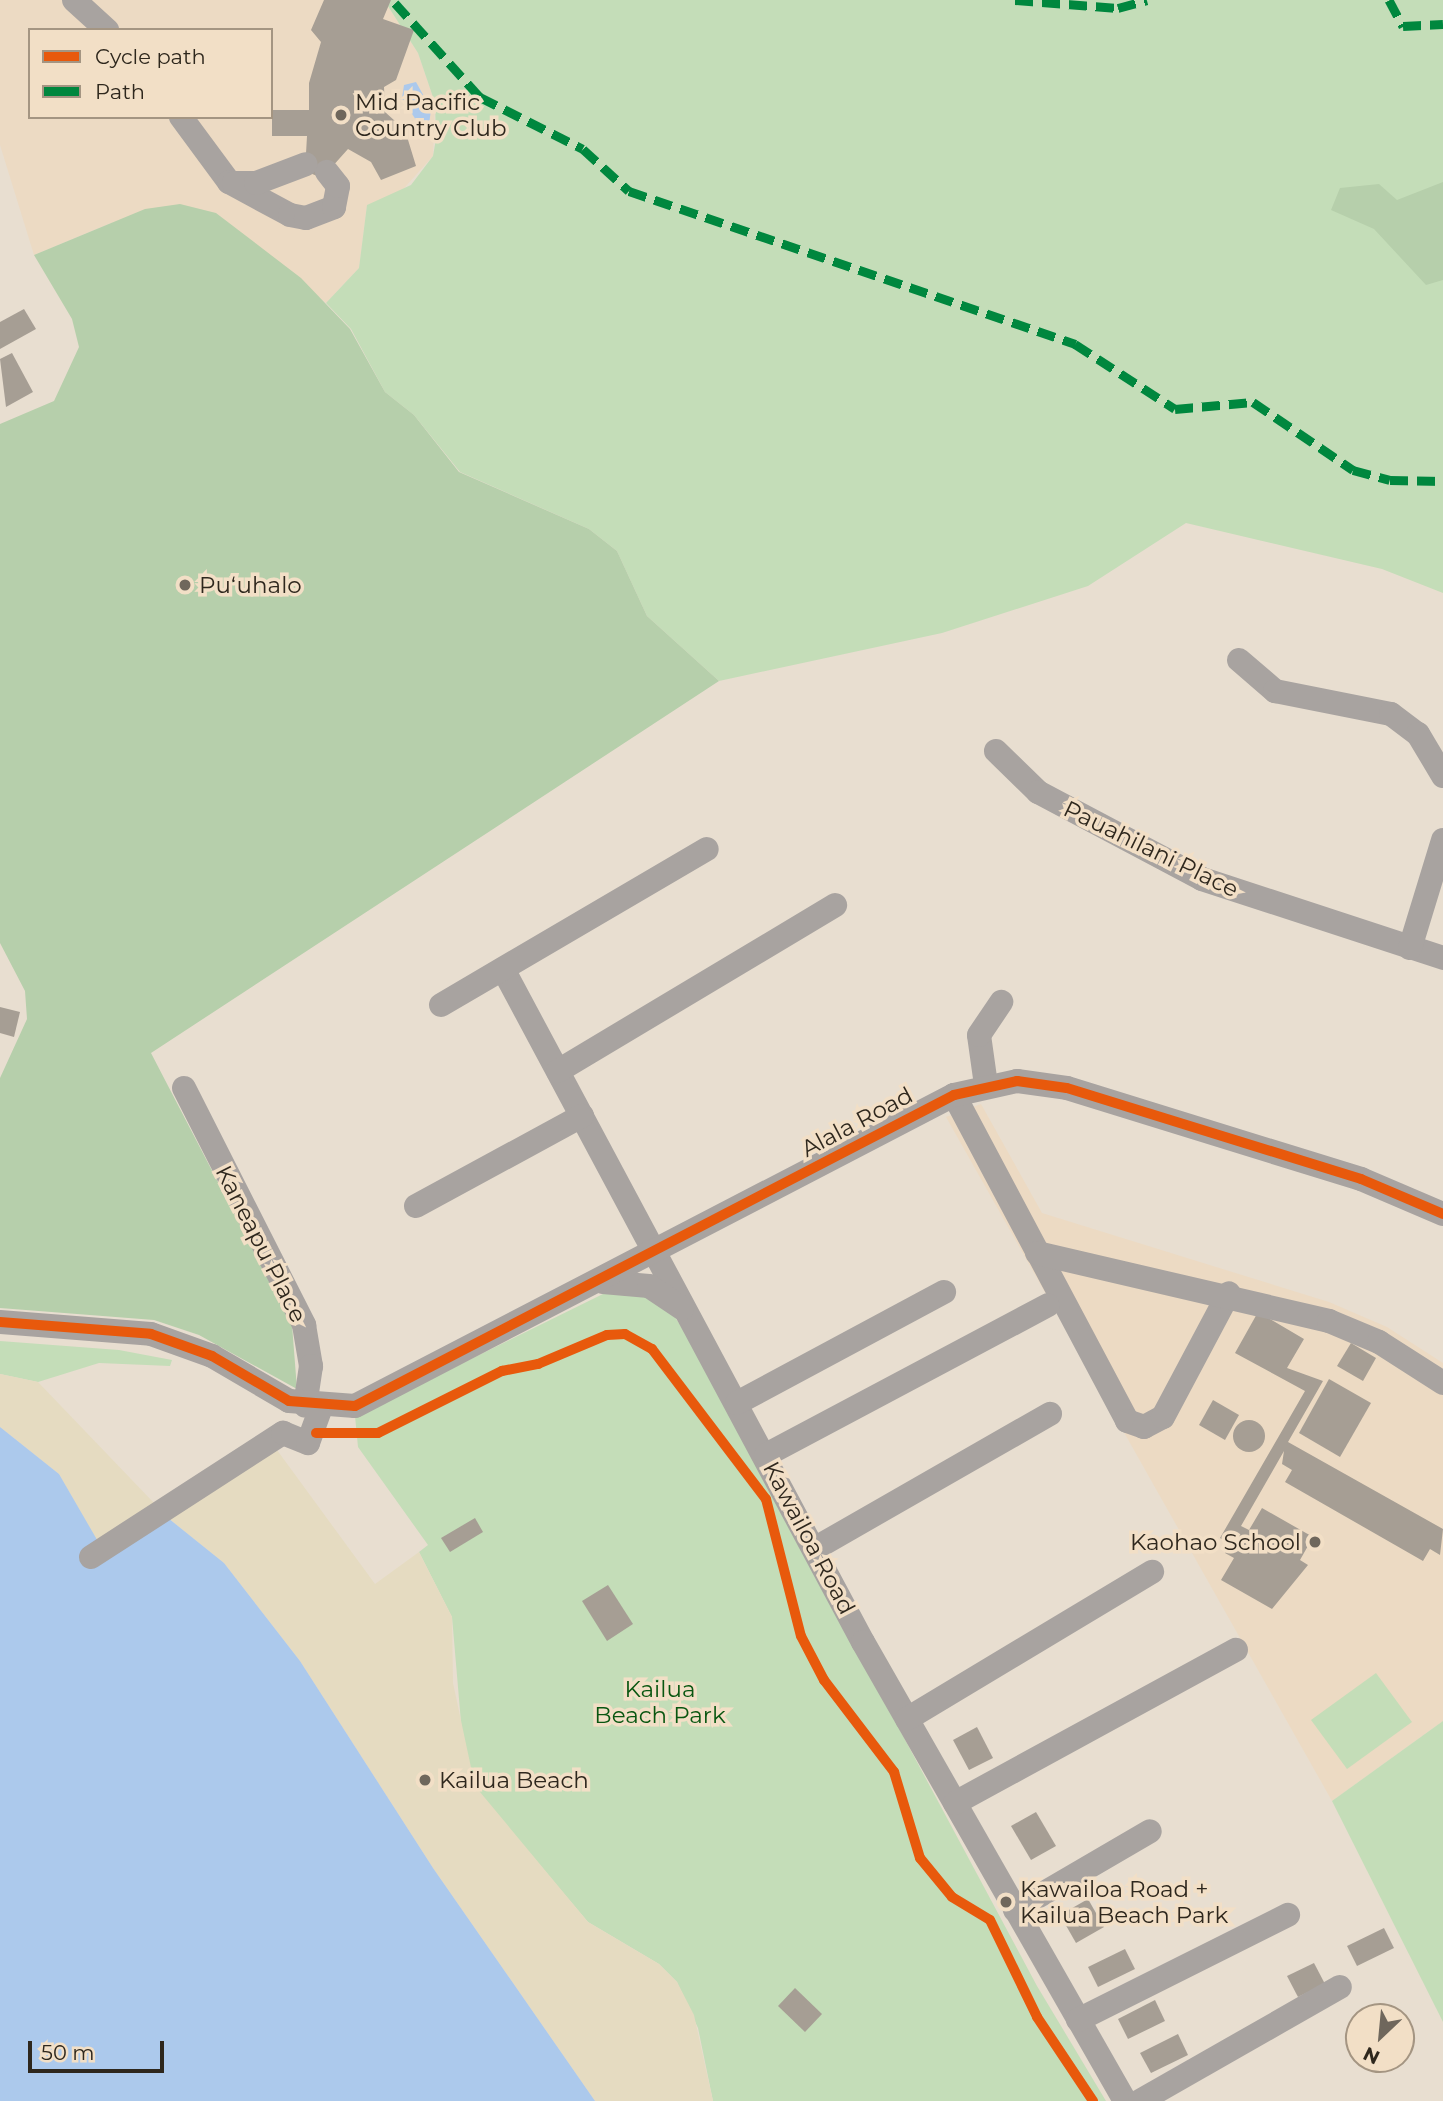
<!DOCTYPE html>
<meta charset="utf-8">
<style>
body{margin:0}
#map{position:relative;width:1443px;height:2101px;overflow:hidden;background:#e8ded0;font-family:Montserrat,sans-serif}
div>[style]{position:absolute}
.built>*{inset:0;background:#ecdac3}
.green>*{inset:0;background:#c4ddb8}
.forest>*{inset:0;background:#b6cfab}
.sand>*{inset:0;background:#e5dbc1}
.water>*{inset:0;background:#acc9ec}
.building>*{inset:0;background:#a69e94}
.round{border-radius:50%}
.minor>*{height:24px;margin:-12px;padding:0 12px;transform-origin:12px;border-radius:12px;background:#a8a3a0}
.quiet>*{height:9px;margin-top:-4.5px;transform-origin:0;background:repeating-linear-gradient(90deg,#00873e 0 18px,transparent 0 27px)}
.cycleway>*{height:10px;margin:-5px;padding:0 5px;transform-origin:5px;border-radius:5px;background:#e8590c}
.dots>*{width:19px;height:19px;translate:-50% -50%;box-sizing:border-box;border:4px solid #f2dfc6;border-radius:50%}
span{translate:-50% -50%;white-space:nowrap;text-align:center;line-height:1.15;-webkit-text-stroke:7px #f2dfc6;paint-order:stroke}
.poi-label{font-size:23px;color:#2e271d}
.left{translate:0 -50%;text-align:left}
.right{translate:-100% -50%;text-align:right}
.street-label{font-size:23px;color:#2e271d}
.park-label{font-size:23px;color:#085610}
.legend{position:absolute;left:28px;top:28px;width:245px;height:91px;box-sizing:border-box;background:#f2dfc6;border:2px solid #a49582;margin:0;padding:9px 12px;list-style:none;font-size:21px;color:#2e271d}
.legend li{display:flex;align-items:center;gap:14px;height:35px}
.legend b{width:35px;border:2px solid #a49582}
.north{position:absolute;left:1345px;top:2003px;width:70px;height:70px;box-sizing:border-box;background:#f2dfc6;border:2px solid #a49582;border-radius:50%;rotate:206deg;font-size:19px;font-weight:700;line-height:28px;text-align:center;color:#2e271d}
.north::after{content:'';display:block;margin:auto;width:24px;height:32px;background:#6f675c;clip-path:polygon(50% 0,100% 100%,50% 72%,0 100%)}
.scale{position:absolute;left:28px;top:2041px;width:136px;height:32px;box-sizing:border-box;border:4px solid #2e271d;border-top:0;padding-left:9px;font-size:21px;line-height:24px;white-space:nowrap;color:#2e271d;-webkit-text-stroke:5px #f2dfc6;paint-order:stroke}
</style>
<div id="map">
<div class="built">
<i style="clip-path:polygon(evenodd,0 0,384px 0,418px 53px,435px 103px,433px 156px,397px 196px,367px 205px,359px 268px,326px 303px,216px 213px,111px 223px,34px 255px,0 145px,0 0,30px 30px,271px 30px,271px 117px,30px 117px,30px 30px)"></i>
<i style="clip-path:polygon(981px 1104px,1042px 1213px,1329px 1302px,1387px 1327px,1443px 1363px,1443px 1721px,1332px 1801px,946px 1117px)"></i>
</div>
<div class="green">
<i style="clip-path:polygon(384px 0,1443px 0,1443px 593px,1382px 569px,1186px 523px,1088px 586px,942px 633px,719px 681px,647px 616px,617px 551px,589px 529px,460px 472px,414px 415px,385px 392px,351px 329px,326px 303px,359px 268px,367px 205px,411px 185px,433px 156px,436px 139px,435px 103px,418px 53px)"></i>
<i style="clip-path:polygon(605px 1293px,642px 1295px,673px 1314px,693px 1344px,1037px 1986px,1106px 2101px,713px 2101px,698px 2028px,677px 1982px,659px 1964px,588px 1922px,483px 1798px,469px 1773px,462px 1734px,452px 1617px,419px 1552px,428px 1545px,358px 1447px,355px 1416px)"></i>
<i style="clip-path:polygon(0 1341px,119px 1350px,172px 1360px,170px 1366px,99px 1363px,38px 1382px,0 1374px)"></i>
<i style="clip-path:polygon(1376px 1673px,1412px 1722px,1347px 1769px,1311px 1720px)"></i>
<i style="clip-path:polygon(1443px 1721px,1443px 2022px,1332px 1801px)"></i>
</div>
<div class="forest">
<i style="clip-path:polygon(1443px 182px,1443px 280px,1426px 285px,1374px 229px,1331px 210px,1340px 188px,1379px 184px,1397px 200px)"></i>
<i style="clip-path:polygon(180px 204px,216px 213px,301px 278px,350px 329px,385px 392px,414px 415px,459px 472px,589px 529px,617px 551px,647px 616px,719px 681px,151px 1053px,292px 1325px,297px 1389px,199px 1335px,154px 1320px,0 1308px,0 1078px,27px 1019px,25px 991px,0 943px,0 424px,54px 401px,79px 347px,72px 319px,34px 255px,145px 209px)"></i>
</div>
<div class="sand">
<i style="clip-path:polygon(0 1374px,38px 1382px,154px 1503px,97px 1541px,59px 1474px,0 1427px)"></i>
<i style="clip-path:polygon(277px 1450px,375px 1584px,419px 1552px,452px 1617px,453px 1683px,475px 1786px,588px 1922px,659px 1964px,677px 1982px,694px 2015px,713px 2101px,595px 2101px,433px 1868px,300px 1661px,224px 1563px,168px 1518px)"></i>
</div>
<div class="water">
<i style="clip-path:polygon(416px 82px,431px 109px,429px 125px,421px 128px,402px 98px,404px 85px)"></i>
<i style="clip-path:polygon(0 1427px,59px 1474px,107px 1557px,168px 1518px,224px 1563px,300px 1661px,433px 1868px,595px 2101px,0 2101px)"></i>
</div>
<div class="building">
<i style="clip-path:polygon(324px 0,391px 0,383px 19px,414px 30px,396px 80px,384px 87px,385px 112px,405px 130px,416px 166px,381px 180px,371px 162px,348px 149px,322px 178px,305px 171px,307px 136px,272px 136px,272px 110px,309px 110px,309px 83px,321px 42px,311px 30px)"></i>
<i style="clip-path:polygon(24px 309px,36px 329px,0 349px,0 322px)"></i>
<i style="clip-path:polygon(12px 353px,33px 392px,6px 407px,0 359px)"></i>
<i style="clip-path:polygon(0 1007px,20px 1012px,14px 1037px,0 1033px)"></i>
<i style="clip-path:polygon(1258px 1312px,1304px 1339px,1287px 1368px,1323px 1381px,1288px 1442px,1443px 1529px,1440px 1555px,1430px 1549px,1423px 1561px,1285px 1482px,1292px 1470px,1282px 1464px,1284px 1451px,1241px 1526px,1249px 1530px,1262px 1508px,1313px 1537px,1300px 1560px,1308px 1565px,1272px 1609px,1221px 1580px,1234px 1558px,1225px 1553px,1230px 1544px,1220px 1538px,1305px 1391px,1235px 1353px)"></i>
<i style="clip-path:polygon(1351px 1343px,1376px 1358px,1363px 1381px,1337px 1366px)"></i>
<i style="clip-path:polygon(1329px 1379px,1371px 1403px,1340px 1457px,1299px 1433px)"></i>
<i style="clip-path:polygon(1213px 1400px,1239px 1415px,1225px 1440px,1199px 1425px)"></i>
<i class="round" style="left:1233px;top:1420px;width:32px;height:32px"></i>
<i style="clip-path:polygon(475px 1518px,483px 1532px,450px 1552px,441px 1538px)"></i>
<i style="clip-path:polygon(608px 1585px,633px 1624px,607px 1641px,582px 1601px)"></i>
<i style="clip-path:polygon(977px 1727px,993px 1758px,969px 1770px,953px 1740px)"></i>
<i style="clip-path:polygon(1036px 1812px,1056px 1846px,1031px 1860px,1011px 1826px)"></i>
<i style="clip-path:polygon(1088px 1899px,1104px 1927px,1076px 1943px,1060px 1915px)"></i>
<i style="clip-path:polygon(1384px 1928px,1394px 1948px,1357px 1966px,1347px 1946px)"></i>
<i style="clip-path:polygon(1125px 1949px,1135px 1969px,1098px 1987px,1088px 1967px)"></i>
<i style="clip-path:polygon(1314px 1963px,1325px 1984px,1298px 1997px,1287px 1976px)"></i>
<i style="clip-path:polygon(795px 1988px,822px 2014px,805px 2032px,778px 2006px)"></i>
<i style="clip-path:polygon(1155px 2000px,1165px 2021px,1128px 2039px,1118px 2019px)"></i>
<i style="clip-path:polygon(1178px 2034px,1188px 2055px,1151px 2073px,1140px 2053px)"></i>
</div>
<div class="minor">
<i style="left:74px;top:0;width:45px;rotate:42.3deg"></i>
<i style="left:181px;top:117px;width:81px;rotate:53.6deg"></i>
<i style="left:229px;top:182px;width:69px;rotate:28.4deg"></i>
<i style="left:290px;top:215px;width:16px;rotate:11deg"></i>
<i style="left:306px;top:218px;width:30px;rotate:-21deg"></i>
<i style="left:334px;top:207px;width:21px;rotate:-79deg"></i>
<i style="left:338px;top:186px;width:18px;rotate:-128deg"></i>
<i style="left:234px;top:183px;width:22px"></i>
<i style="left:256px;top:183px;width:53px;rotate:-20.8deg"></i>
<i style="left:1239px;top:660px;width:48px;rotate:40.7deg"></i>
<i style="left:1275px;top:691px;width:118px;rotate:11.2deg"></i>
<i style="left:1391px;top:714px;width:34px;rotate:37deg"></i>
<i style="left:1418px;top:734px;width:49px;rotate:59.2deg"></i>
<i style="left:996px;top:751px;width:59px;rotate:44.3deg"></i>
<i style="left:1038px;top:792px;width:186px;rotate:27.9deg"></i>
<i style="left:1202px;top:879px;width:254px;rotate:18.1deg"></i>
<i style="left:1410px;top:948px;width:113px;rotate:-73deg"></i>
<i style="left:503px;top:969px;width:763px;rotate:61.86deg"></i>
<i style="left:863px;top:1642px;width:529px;rotate:60.28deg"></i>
<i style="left:441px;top:1005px;width:308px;rotate:-30.4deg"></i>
<i style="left:558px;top:1071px;width:323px;rotate:-30.9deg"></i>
<i style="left:986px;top:1085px;width:50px;rotate:-98deg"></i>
<i style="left:979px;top:1035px;width:40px;rotate:-56deg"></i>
<i style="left:184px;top:1088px;width:266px;rotate:63.1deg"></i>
<i style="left:304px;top:1325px;width:42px;rotate:80.3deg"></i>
<i style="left:311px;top:1366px;width:40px;rotate:98.5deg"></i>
<i style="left:954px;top:1095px;width:369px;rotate:62deg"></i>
<i style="left:1127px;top:1421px;width:18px;rotate:19deg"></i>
<i style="left:1144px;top:1427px;width:21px;rotate:-28deg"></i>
<i style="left:1163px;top:1417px;width:140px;rotate:-62deg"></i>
<i style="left:416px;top:1206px;width:189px;rotate:-28.5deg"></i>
<i style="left:1037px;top:1253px;width:300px;rotate:13.1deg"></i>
<i style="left:1329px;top:1321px;width:54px;rotate:22.8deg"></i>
<i style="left:1379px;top:1342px;width:76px;rotate:32.6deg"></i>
<i style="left:603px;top:1282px;width:46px;rotate:5deg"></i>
<i style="left:649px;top:1286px;width:40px;rotate:34deg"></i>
<i style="left:0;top:1322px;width:151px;rotate:4.5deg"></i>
<i style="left:151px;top:1334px;width:65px;rotate:19.8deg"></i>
<i style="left:212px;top:1356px;width:89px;rotate:30.3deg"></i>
<i style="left:289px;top:1401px;width:66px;rotate:4.3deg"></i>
<i style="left:355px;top:1406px;width:675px;rotate:-27.44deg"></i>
<i style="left:954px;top:1095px;width:65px;rotate:-12.5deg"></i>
<i style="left:1017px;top:1081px;width:50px;rotate:8deg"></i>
<i style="left:1067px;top:1088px;width:308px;rotate:17.2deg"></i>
<i style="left:1361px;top:1179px;width:89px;rotate:23.1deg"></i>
<i style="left:737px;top:1403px;width:235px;rotate:-28.2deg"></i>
<i style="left:766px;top:1455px;width:319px;rotate:-28deg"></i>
<i style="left:814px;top:1549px;width:272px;rotate:-29.8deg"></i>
<i style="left:91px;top:1557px;width:229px;rotate:-32.9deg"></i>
<i style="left:283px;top:1433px;width:27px;rotate:22deg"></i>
<i style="left:308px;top:1443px;width:37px;rotate:-70deg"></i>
<i style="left:907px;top:1719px;width:286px;rotate:-31deg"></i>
<i style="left:955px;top:1803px;width:320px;rotate:-28.6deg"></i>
<i style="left:1015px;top:1910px;width:156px;rotate:-30.3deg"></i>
<i style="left:1078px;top:2020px;width:235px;rotate:-26.6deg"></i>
<i style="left:1140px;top:2101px;width:230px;rotate:-29.7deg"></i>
</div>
<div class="quiet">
<i style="left:1015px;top:0;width:103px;rotate:4.4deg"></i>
<i style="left:1118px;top:8px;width:30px;rotate:-15deg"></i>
<i style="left:1389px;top:0;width:30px;rotate:62deg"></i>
<i style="left:1403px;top:26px;width:40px;rotate:-2.9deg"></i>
<i style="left:395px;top:3px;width:127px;rotate:47.9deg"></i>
<i style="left:480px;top:97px;width:115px;rotate:26.8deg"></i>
<i style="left:583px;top:149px;width:62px;rotate:42.4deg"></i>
<i style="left:629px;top:191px;width:472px;rotate:18.9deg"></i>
<i style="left:1075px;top:344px;width:119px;rotate:33deg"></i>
<i style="left:1175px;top:409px;width:78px;rotate:-5.1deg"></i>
<i style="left:1253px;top:402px;width:121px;rotate:34.2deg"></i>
<i style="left:1353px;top:470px;width:38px;rotate:15deg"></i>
<i style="left:1390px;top:480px;width:53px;rotate:1.1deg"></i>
</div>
<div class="cycleway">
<i style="left:0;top:1322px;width:151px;rotate:4.5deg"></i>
<i style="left:151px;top:1334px;width:65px;rotate:19.8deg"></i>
<i style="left:212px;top:1356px;width:89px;rotate:30.3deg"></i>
<i style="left:289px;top:1401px;width:66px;rotate:4.3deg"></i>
<i style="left:355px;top:1406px;width:675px;rotate:-27.44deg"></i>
<i style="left:954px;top:1095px;width:65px;rotate:-12.5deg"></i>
<i style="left:1017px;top:1081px;width:50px;rotate:8deg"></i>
<i style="left:1067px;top:1088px;width:308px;rotate:17.2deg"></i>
<i style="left:1361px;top:1179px;width:89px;rotate:23.1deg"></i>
<i style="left:316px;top:1433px;width:62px"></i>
<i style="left:378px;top:1433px;width:139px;rotate:-26.6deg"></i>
<i style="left:502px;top:1371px;width:37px;rotate:-11deg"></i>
<i style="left:538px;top:1364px;width:75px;rotate:-22.8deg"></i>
<i style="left:607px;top:1335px;width:18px;rotate:-3deg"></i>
<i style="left:625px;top:1334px;width:31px;rotate:29deg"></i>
<i style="left:652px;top:1349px;width:188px;rotate:52.8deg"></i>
<i style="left:766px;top:1499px;width:141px;rotate:75.7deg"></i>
<i style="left:801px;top:1636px;width:50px;rotate:62.4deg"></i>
<i style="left:824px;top:1680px;width:116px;rotate:52.7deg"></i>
<i style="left:894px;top:1772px;width:90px;rotate:73.2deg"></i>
<i style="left:920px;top:1858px;width:50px;rotate:50.6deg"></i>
<i style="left:952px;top:1897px;width:44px;rotate:31.2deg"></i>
<i style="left:990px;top:1920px;width:108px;rotate:64.1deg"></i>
<i style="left:1037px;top:2017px;width:101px;rotate:56.3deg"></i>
</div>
<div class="dots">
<i style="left:341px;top:115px;background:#6f675c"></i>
<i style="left:185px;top:585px;background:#6f675c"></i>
<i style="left:1315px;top:1542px;background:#6f675c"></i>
<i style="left:425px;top:1780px;background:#6f675c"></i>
<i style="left:1006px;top:1902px;background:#6f675c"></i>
</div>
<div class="poi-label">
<span class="left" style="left:355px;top:115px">Mid Pacific<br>Country Club</span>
<span class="left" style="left:199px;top:585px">Puʻuhalo</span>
<span class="right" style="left:1301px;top:1542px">Kaohao School</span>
<span class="left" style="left:439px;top:1780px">Kailua Beach</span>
<span class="left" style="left:1020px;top:1902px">Kawailoa Road +<br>Kailua Beach Park</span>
</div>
<div class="street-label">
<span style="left:1151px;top:849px;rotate:26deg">Pauahilani Place</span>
<span style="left:857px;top:1122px;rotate:-28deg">Alala Road</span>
<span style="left:261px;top:1244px;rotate:63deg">Kaneapu Place</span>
<span style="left:809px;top:1538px;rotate:62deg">Kawailoa Road</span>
</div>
<div class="park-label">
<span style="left:660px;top:1702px">Kailua<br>Beach Park</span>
</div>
<ul class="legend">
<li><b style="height:9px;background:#e8590c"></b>Cycle path</li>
<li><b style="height:9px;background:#00873e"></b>Path</li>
</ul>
<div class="north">N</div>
<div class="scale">50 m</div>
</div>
